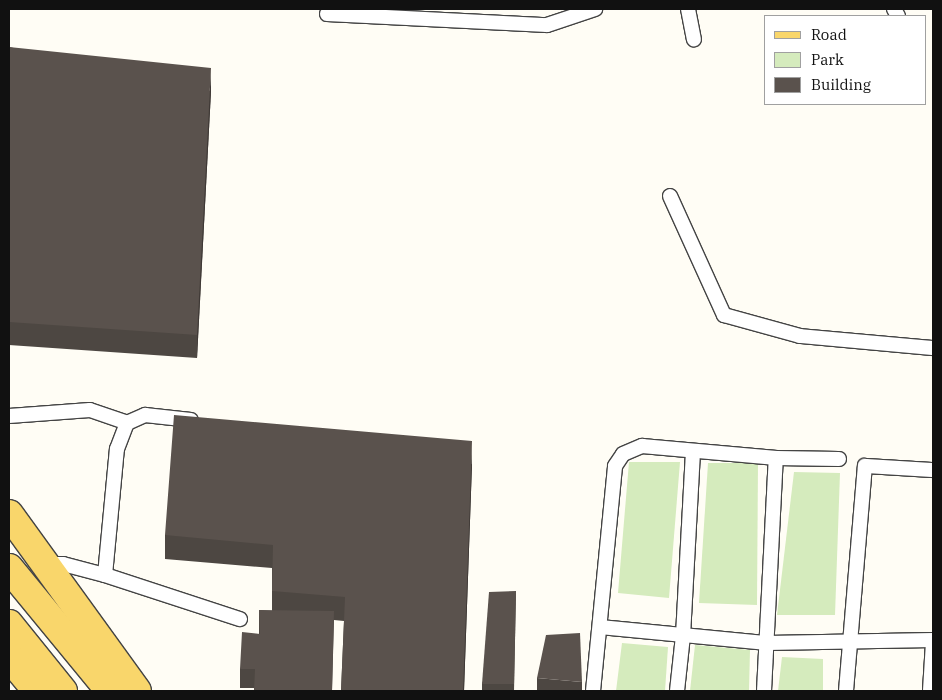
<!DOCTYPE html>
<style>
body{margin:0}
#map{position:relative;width:942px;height:700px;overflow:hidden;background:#fffdf5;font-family:"IBM Plex Serif",serif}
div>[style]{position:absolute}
.green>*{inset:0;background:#d5ebbd}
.roads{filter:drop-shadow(1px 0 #444) drop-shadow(-1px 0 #444) drop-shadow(0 1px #444) drop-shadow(0 -1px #444)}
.lane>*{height:14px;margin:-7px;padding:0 7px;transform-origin:7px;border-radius:7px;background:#fff}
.primary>*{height:28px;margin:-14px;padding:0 14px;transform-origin:14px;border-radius:14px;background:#f9d66b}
.wall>*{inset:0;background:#4d4742}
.shaded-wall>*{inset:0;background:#3f3936}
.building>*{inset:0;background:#5a524d}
span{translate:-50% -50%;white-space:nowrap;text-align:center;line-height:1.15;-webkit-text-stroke:5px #fff;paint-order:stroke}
.frame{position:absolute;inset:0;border:10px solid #111;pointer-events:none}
.legend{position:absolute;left:764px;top:15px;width:162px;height:90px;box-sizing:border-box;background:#fff;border:1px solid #a0a0a0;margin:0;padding:6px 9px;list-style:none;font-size:15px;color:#111}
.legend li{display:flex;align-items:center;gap:10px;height:25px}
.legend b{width:25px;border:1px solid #a0a0a0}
</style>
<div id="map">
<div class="green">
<i style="clip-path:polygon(629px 462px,680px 462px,669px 598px,618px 593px)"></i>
<i style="clip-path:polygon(708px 463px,758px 463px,757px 605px,699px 603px)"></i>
<i style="clip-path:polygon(794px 472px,840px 473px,835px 615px,777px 615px)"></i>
<i style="clip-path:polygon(622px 643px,668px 647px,665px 691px,616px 691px)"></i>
<i style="clip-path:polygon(695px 645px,750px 650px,749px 691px,690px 691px)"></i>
<i style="clip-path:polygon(782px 657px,823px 659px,823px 691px,778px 691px)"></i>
</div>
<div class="roads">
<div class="lane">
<i style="left:688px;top:9px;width:31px;rotate:79deg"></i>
<i style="left:894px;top:9px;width:8px;rotate:60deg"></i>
<i style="left:327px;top:14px;width:220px;rotate:2.9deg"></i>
<i style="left:547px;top:25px;width:51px;rotate:-18.4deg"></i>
<i style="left:670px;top:196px;width:131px;rotate:65.6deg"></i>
<i style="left:724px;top:315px;width:79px;rotate:15.4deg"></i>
<i style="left:800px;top:336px;width:134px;rotate:5.2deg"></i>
<i style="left:9px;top:416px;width:81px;rotate:-4.2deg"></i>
<i style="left:90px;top:410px;width:39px;rotate:19deg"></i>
<i style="left:46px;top:564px;width:17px"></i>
<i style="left:63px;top:564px;width:43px;rotate:14.7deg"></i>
<i style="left:105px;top:575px;width:142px;rotate:18.1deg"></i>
<i style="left:105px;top:575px;width:127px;rotate:-84.6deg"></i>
<i style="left:117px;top:449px;width:28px;rotate:-69deg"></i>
<i style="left:127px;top:423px;width:20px;rotate:-24deg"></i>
<i style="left:145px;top:415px;width:46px;rotate:6.2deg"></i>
<i style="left:600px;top:627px;width:168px;rotate:5.5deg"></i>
<i style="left:767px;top:643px;width:166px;rotate:-1deg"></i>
<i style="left:593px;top:691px;width:226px;rotate:-84.4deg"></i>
<i style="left:615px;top:466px;width:14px;rotate:-56deg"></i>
<i style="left:623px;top:454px;width:21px;rotate:-23deg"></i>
<i style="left:642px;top:446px;width:135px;rotate:5.1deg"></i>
<i style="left:776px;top:458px;width:63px;rotate:0.9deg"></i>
<i style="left:677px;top:691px;width:55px;rotate:-83.8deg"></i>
<i style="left:683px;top:636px;width:184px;rotate:-86.9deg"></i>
<i style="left:764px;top:691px;width:233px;rotate:-87.1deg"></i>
<i style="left:846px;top:691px;width:226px;rotate:-85.2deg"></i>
<i style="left:865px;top:466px;width:68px;rotate:3.4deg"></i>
<i style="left:930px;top:691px;width:49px;rotate:-86.5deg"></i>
</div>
<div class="primary">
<i style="left:9px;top:514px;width:218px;rotate:54.1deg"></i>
<i style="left:9px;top:568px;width:159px;rotate:50.6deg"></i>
<i style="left:9px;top:624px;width:86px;rotate:51.1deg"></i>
<i style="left:9px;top:657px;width:44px;rotate:50.5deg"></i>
</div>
</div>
<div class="wall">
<i style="clip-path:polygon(9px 47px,211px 91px,197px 358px,9px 345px)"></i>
<i style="clip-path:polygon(472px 464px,464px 691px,341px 691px,344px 621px,334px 620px,332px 691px,254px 691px,254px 688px,240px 688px,240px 669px,259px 634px,259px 610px,272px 611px,272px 568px,165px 559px,165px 535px)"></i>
<i style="clip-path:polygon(516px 591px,514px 691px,482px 691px,482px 684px)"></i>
<i style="clip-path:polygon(537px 678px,582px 682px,582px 691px,537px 691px)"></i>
</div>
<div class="shaded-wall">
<i style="clip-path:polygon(211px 68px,211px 91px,197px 358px,197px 335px)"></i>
<i style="clip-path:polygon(472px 441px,472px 464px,464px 691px,463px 691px)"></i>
</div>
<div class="building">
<i style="clip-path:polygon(9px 47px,211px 68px,197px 335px,9px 322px)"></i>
<i style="clip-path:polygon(174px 415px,472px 441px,463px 691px,341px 691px,345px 597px,272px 591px,273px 545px,165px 535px)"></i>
<i style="clip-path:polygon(516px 591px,514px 684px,482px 684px,489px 592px)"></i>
<i style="clip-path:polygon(259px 610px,334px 611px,332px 691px,254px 691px,255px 669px,240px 669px,242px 632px,260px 634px)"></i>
<i style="clip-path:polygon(580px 633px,582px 682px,537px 678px,546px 635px)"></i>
</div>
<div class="frame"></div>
<ul class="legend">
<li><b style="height:6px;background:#f9d66b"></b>Road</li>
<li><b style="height:14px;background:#d5ebbd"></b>Park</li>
<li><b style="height:14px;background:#5a524d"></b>Building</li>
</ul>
</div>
